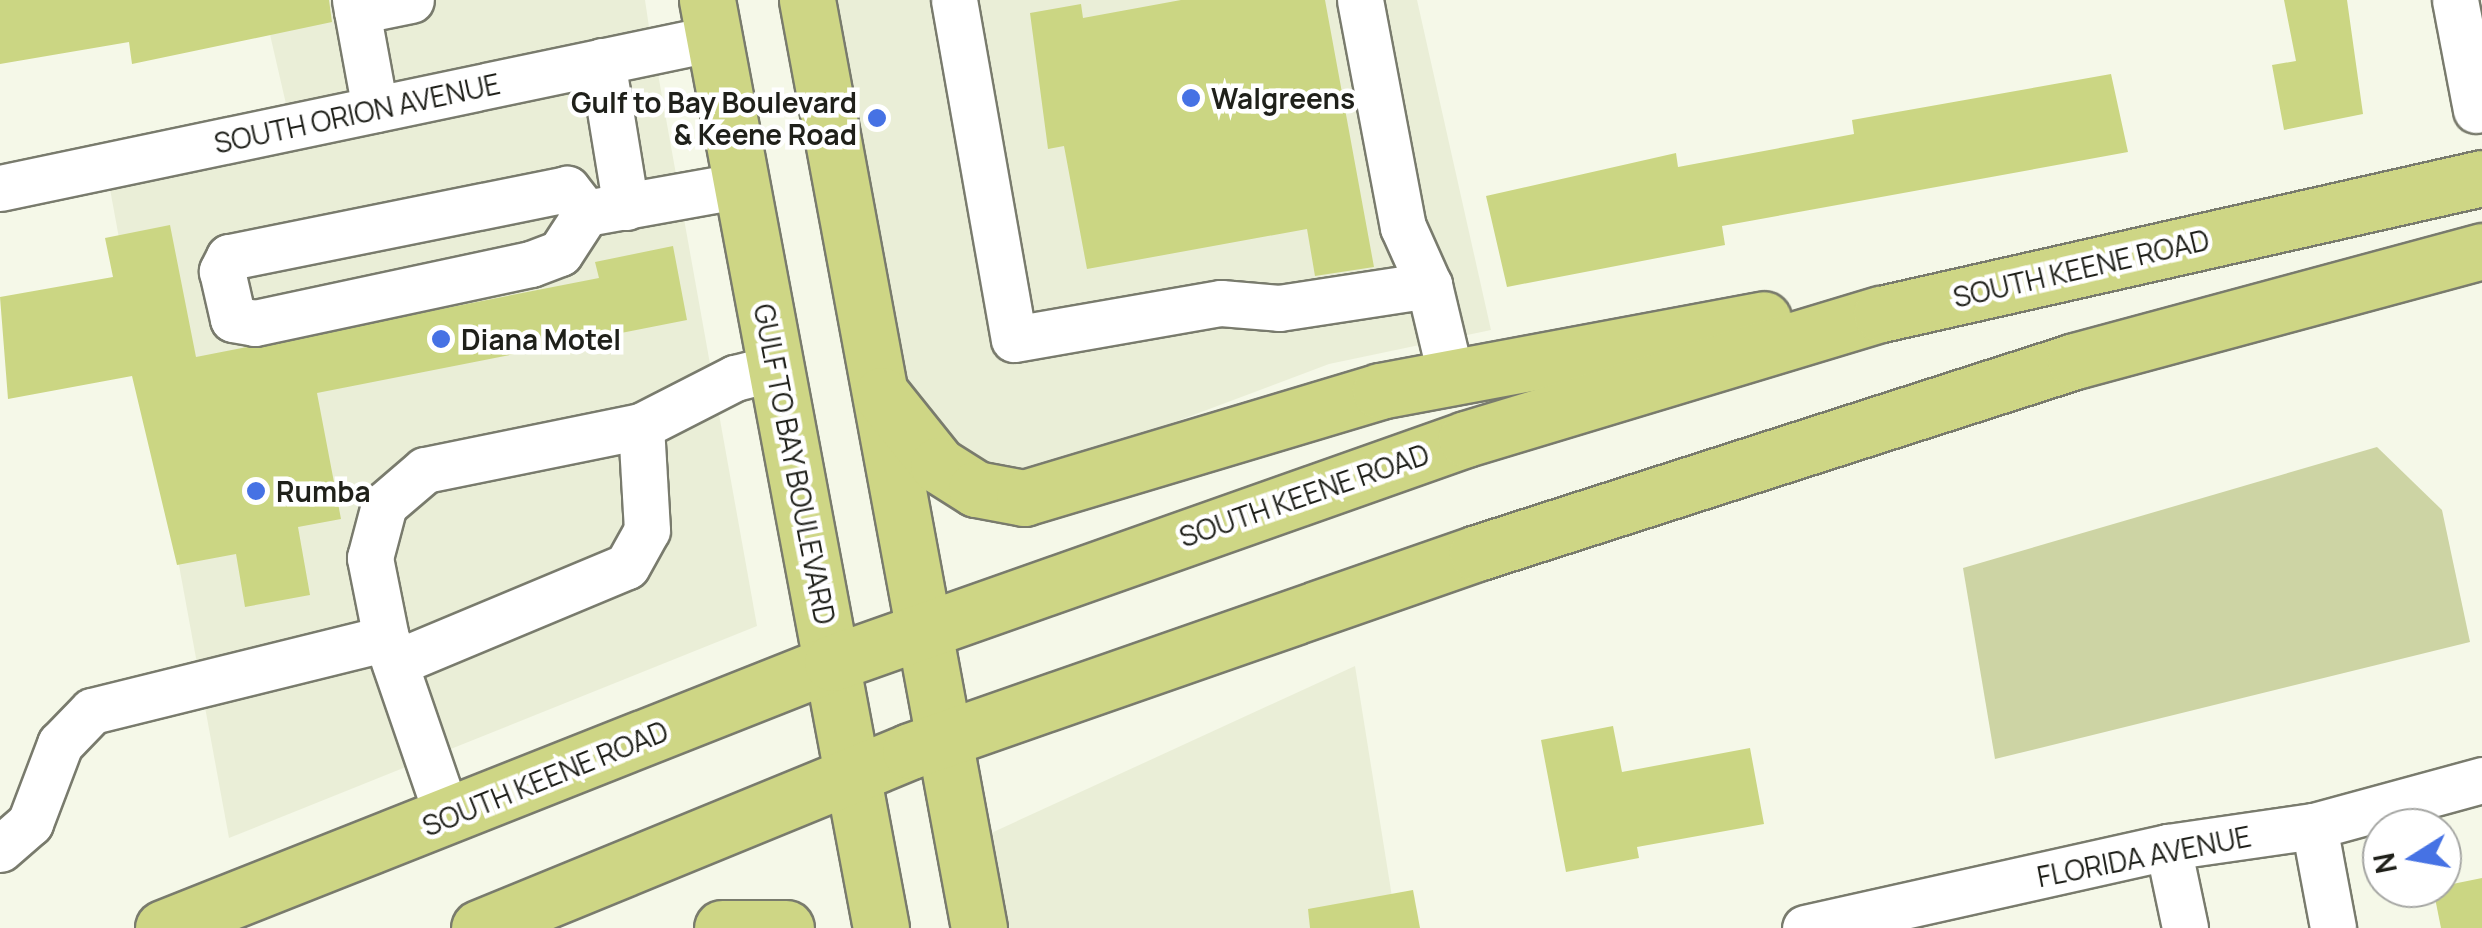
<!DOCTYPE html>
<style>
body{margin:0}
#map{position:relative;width:2482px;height:928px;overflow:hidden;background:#f5f8e8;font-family:Manrope,sans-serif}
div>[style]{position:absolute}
.built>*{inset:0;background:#eaeed7}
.green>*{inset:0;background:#cdd4a4}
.building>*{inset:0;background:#cbd683}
.roads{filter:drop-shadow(2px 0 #797b6d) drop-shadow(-2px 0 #797b6d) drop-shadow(0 2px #797b6d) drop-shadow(0 -2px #797b6d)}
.minor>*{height:45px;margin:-22.5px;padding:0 22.5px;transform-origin:22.5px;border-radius:22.5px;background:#fff}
.major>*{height:55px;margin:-27.5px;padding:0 27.5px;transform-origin:27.5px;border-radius:27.5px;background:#ced685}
.dots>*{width:28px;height:28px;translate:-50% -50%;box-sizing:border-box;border:5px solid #fff;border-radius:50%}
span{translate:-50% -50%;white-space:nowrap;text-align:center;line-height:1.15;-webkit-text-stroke:9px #fff;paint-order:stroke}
.poi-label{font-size:28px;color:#1f201a;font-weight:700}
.left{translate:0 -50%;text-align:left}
.right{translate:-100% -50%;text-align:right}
.street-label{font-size:28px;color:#1f201a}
.north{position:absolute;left:2362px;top:808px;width:100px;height:100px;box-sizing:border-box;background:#fff;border:2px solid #a5a6a3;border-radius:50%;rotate:259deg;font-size:28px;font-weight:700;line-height:40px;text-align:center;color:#1f201a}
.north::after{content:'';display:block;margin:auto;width:35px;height:45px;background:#4672e4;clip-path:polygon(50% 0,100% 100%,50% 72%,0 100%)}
</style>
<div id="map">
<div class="built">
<i style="clip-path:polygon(262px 0,645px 0,649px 27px,286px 104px)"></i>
<i style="clip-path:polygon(837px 0,1417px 0,1491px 330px,1329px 364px,1052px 468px,989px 468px,957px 447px,907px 385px)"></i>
<i style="clip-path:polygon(658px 74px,757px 626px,229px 838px,110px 189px)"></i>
<i style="clip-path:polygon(1355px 666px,1397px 928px,1005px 928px,989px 834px)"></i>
</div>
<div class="green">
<i style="clip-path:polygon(2377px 447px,2442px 510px,2470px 642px,1995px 759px,1963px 568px)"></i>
</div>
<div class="building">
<i style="clip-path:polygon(0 0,329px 0,332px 22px,132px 64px,129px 42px,0 64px)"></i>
<i style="clip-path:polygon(1181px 0,1325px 0,1374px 267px,1315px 276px,1307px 229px,1087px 269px,1064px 146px,1048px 149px,1030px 13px,1081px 4px,1083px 18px)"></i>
<i style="clip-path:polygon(2284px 0,2347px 0,2363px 114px,2284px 130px,2272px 65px,2296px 61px)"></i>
<i style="clip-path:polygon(2111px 74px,2128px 152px,1722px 226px,1725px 245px,1507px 287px,1486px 196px,1676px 153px,1678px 167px,1854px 134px,1852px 120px)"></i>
<i style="clip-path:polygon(170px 225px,196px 357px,599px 278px,595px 262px,673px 246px,687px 320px,317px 393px,341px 519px,298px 527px,310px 595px,245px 607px,236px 554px,177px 565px,132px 376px,8px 399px,0 297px,113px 277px,105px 238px)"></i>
<i style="clip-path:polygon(1613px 726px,1622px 772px,1750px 748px,1764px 824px,1637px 847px,1639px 858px,1566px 872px,1541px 740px)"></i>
<i style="clip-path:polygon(2482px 878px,2482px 928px,2441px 928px,2433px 888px)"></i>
<i style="clip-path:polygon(1413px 890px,1420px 928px,1310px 928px,1308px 909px)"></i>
</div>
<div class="roads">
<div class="minor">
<i style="left:355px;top:0;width:111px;rotate:79.6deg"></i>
<i style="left:954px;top:0;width:344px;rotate:80deg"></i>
<i style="left:1014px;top:339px;width:210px;rotate:-9.9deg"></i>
<i style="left:1221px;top:303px;width:58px;rotate:4.9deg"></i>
<i style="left:1279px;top:308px;width:152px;rotate:-8.7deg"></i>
<i style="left:1429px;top:285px;width:95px;rotate:76.6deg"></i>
<i style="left:1360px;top:0;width:231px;rotate:79.3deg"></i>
<i style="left:1403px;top:227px;width:64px;rotate:65.9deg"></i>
<i style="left:2455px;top:0;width:112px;rotate:79.2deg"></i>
<i style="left:357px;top:11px;width:55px;rotate:-11.5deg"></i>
<i style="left:602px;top:61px;width:148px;rotate:80.7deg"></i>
<i style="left:0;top:188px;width:730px;rotate:-11.86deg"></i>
<i style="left:586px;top:213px;width:31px;rotate:-128deg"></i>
<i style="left:567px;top:189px;width:345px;rotate:168.6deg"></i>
<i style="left:229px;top:257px;width:16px;rotate:117deg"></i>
<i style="left:222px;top:271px;width:49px;rotate:77.1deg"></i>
<i style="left:233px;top:319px;width:22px;rotate:10deg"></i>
<i style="left:255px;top:323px;width:282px;rotate:-12.1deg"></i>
<i style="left:531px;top:264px;width:31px;rotate:-21deg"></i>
<i style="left:560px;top:253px;width:48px;rotate:-57deg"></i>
<i style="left:586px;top:213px;width:158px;rotate:-10.2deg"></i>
<i style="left:395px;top:663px;width:251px;rotate:-22.7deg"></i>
<i style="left:627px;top:566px;width:41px;rotate:-60.9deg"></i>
<i style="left:647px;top:530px;width:104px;rotate:-93.3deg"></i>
<i style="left:448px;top:818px;width:190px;rotate:-109deg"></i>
<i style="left:386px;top:638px;width:82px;rotate:-101.3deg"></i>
<i style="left:370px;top:558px;width:55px;rotate:-75.2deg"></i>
<i style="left:384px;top:505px;width:54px;rotate:-40.5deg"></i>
<i style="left:425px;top:470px;width:220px;rotate:-11.5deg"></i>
<i style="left:641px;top:426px;width:106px;rotate:-27.1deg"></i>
<i style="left:735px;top:378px;width:44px;rotate:-14.3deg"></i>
<i style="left:2314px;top:826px;width:104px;rotate:79.4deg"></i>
<i style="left:2168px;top:847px;width:83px;rotate:78.1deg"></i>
<i style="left:0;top:849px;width:40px;rotate:-41deg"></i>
<i style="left:30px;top:823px;width:85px;rotate:-69.2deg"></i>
<i style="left:60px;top:744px;width:46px;rotate:-45.9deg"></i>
<i style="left:92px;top:711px;width:303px;rotate:-13.9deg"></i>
<i style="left:1805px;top:928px;width:372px;rotate:-12.6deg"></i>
<i style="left:2168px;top:847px;width:148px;rotate:-8.2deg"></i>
<i style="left:2314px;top:826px;width:174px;rotate:-15.3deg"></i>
</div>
<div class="major">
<i style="left:707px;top:0;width:944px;rotate:79.38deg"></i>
<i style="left:807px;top:0;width:944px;rotate:79.5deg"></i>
<i style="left:882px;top:395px;width:90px;rotate:51.3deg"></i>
<i style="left:938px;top:465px;width:45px;rotate:32.3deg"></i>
<i style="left:976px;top:489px;width:49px;rotate:10.6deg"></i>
<i style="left:1024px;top:498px;width:372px;rotate:-16.7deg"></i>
<i style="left:1380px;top:391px;width:390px;rotate:-10.6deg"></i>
<i style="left:163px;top:928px;width:720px;rotate:-21.61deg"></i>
<i style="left:832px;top:663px;width:672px;rotate:-19.46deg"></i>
<i style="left:1466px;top:439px;width:433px;rotate:-16.8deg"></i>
<i style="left:1881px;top:314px;width:616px;rotate:-12.75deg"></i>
<i style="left:479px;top:928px;width:466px;rotate:-22.3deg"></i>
<i style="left:910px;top:751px;width:601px;rotate:-19.25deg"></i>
<i style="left:1477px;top:553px;width:628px;rotate:-17.8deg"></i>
<i style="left:2075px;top:361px;width:422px;rotate:-15.1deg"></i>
<i style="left:722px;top:928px;width:64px"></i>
</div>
</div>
<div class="dots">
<i style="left:1191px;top:98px;background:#4672e4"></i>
<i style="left:877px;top:118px;background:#4672e4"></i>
<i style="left:441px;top:339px;background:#4672e4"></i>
<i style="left:256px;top:491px;background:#4672e4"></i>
</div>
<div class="poi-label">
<span class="left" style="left:1211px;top:98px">Walgreens</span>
<span class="right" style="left:857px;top:118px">Gulf to Bay Boulevard<br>&amp; Keene Road</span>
<span class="left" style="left:461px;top:339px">Diana Motel</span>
<span class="left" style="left:276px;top:491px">Rumba</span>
</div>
<div class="street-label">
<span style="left:357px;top:113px;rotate:-12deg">SOUTH ORION AVENUE</span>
<span style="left:2081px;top:268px;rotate:-13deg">SOUTH KEENE ROAD</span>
<span style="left:795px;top:464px;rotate:79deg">GULF TO BAY BOULEVARD</span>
<span style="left:1304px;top:495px;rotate:-19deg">SOUTH KEENE ROAD</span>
<span style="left:545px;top:778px;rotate:-22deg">SOUTH KEENE ROAD</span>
<span style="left:2144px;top:856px;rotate:-11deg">FLORIDA AVENUE</span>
</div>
<div class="north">N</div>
</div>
